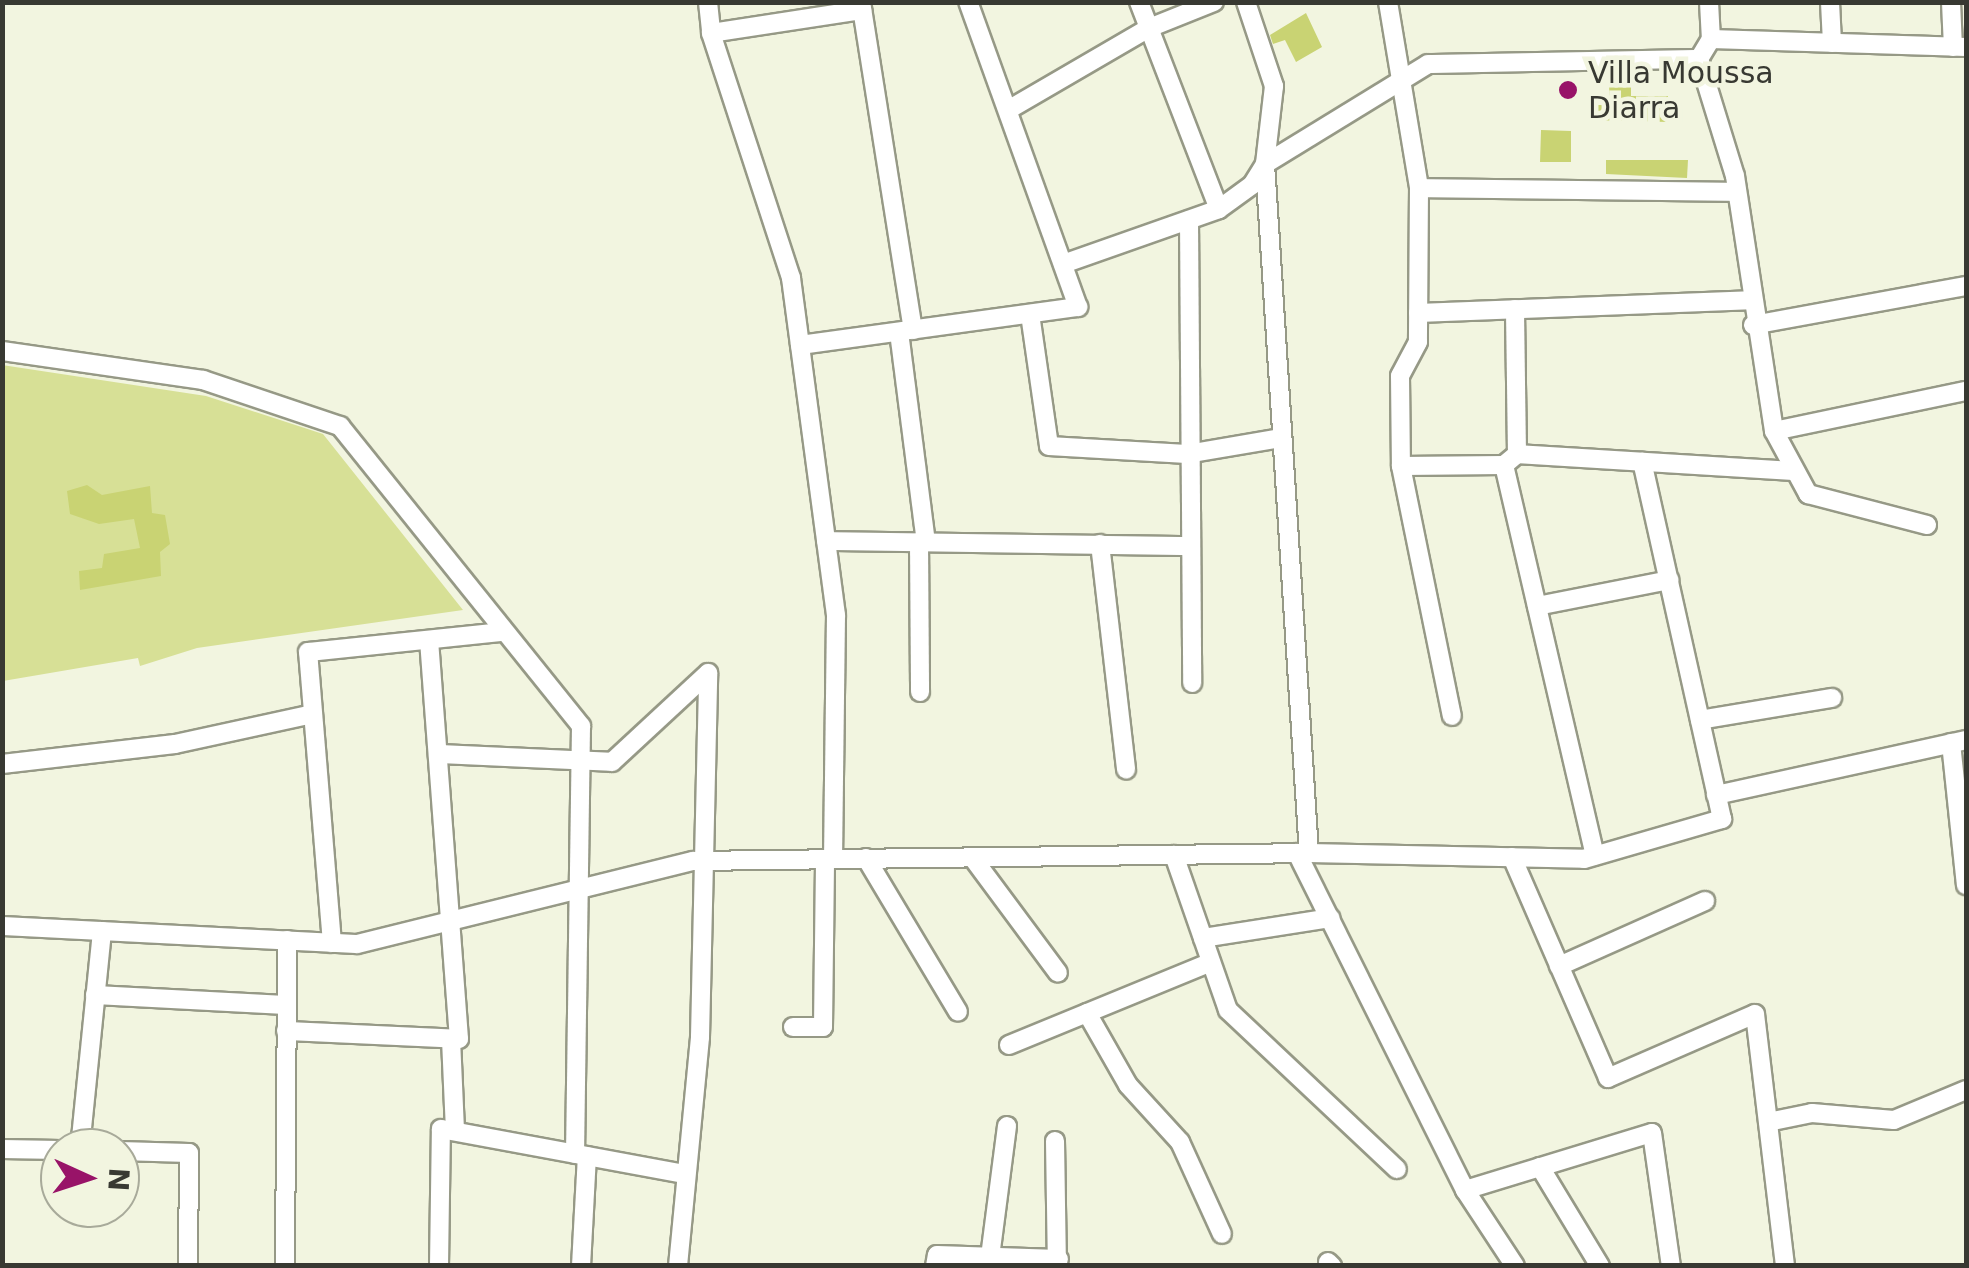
<!DOCTYPE html>
<style>
body{margin:0}
#map{position:relative;width:1969px;height:1268px;overflow:hidden;background:#f2f5e0;font-family:"DejaVu Sans",sans-serif}
div>[style]{position:absolute}
.green>*{inset:0;background:#d7e096}
.building>*{inset:0;background:#c9d373}
.roads{filter:drop-shadow(2px 0 #969986) drop-shadow(-2px 0 #969986) drop-shadow(0 2px #969986) drop-shadow(0 -2px #969986)}
.street>*{height:18px;margin:-9px;padding:0 9px;transform-origin:9px;border-radius:9px;background:#fff}
.dots>*{width:28px;height:28px;translate:-50% -50%;box-sizing:border-box;border:5px solid #f2f5e0;border-radius:50%}
span{translate:-50% -50%;white-space:nowrap;text-align:center;line-height:1.15;-webkit-text-stroke:9px #f2f5e0;paint-order:stroke}
.poi-label{font-size:30px;color:#383932}
.left{translate:0 -50%;text-align:left}
.frame{position:absolute;inset:0;border:5px solid #383932;pointer-events:none}
.north{position:absolute;left:40px;top:1128px;width:100px;height:100px;box-sizing:border-box;background:#f2f5e0;border:2px solid #a8aa9a;border-radius:50%;rotate:93deg;font-size:28px;font-weight:700;line-height:40px;text-align:center;color:#383932}
.north::after{content:'';display:block;margin:auto;width:35px;height:45px;background:#981368;clip-path:polygon(50% 0,100% 100%,50% 72%,0 100%)}
</style>
<div id="map">
<div class="green">
<i style="clip-path:polygon(2px 365px,206px 396px,323px 434px,463px 610px,197px 648px,140px 666px,138px 658px,3px 681px)"></i>
</div>
<div class="building">
<i style="clip-path:polygon(1306px 13px,1322px 47px,1296px 62px,1285px 40px,1273px 44px,1270px 35px)"></i>
<i style="clip-path:polygon(1609px 85px,1631px 85px,1631px 96px,1668px 96px,1668px 122px,1588px 120px,1588px 105px,1610px 105px)"></i>
<i style="clip-path:polygon(1541px 130px,1571px 131px,1571px 162px,1540px 162px)"></i>
<i style="clip-path:polygon(1606px 160px,1688px 160px,1687px 178px,1606px 174px)"></i>
<i style="clip-path:polygon(87px 485px,102px 495px,150px 486px,152px 513px,165px 515px,170px 544px,160px 552px,161px 576px,80px 590px,79px 571px,102px 568px,104px 554px,140px 548px,134px 519px,99px 524px,70px 514px,67px 491px)"></i>
</div>
<div class="roads">
<div class="street">
<i style="left:708px;top:2px;width:31px;rotate:84deg"></i>
<i style="left:711px;top:33px;width:258px;rotate:71.9deg"></i>
<i style="left:791px;top:278px;width:340px;rotate:82.4deg"></i>
<i style="left:836px;top:615px;width:244px;rotate:90.7deg"></i>
<i style="left:861px;top:2px;width:332px;rotate:81deg"></i>
<i style="left:1139px;top:2px;width:222px;rotate:68.9deg"></i>
<i style="left:1246px;top:2px;width:89px;rotate:71.6deg"></i>
<i style="left:1274px;top:86px;width:79px;rotate:96.6deg"></i>
<i style="left:1265px;top:164px;width:690px;rotate:86.35deg"></i>
<i style="left:1309px;top:853px;width:275px;rotate:1.2deg"></i>
<i style="left:1584px;top:859px;width:144px;rotate:-16.2deg"></i>
<i style="left:1722px;top:819px;width:366px;rotate:-102.6deg"></i>
<i style="left:1388px;top:2px;width:189px;rotate:80.5deg"></i>
<i style="left:1419px;top:188px;width:154px;rotate:90.4deg"></i>
<i style="left:1418px;top:342px;width:38px;rotate:118deg"></i>
<i style="left:1400px;top:376px;width:90px;rotate:89.4deg"></i>
<i style="left:1401px;top:466px;width:255px;rotate:78.5deg"></i>
<i style="left:1709px;top:2px;width:37px;rotate:87deg"></i>
<i style="left:1711px;top:39px;width:23px;rotate:121deg"></i>
<i style="left:1699px;top:59px;width:122px;rotate:72.9deg"></i>
<i style="left:1735px;top:176px;width:258px;rotate:81.3deg"></i>
<i style="left:1774px;top:431px;width:72px;rotate:61.6deg"></i>
<i style="left:1808px;top:494px;width:123px;rotate:14.6deg"></i>
<i style="left:1830px;top:2px;width:41px;rotate:87.2deg"></i>
<i style="left:1951px;top:2px;width:45px;rotate:87.5deg"></i>
<i style="left:711px;top:33px;width:153px;rotate:-8.7deg"></i>
<i style="left:1711px;top:39px;width:255px;rotate:1.8deg"></i>
<i style="left:1008px;top:110px;width:163px;rotate:-30.2deg"></i>
<i style="left:1149px;top:28px;width:70px;rotate:-21.8deg"></i>
<i style="left:1419px;top:188px;width:318px;rotate:0.7deg"></i>
<i style="left:1189px;top:220px;width:463px;rotate:89.6deg"></i>
<i style="left:1063px;top:264px;width:165px;rotate:-19.4deg"></i>
<i style="left:1219px;top:209px;width:41px;rotate:-36deg"></i>
<i style="left:1252px;top:185px;width:25px;rotate:-58deg"></i>
<i style="left:1265px;top:164px;width:191px;rotate:-31.5deg"></i>
<i style="left:1428px;top:64px;width:271px;rotate:-1.1deg"></i>
<i style="left:1418px;top:313px;width:332px;rotate:-2.2deg"></i>
<i style="left:1030px;top:314px;width:133px;rotate:81.8deg"></i>
<i style="left:1049px;top:446px;width:138px;rotate:3.3deg"></i>
<i style="left:1187px;top:454px;width:96px;rotate:-9.6deg"></i>
<i style="left:1753px;top:325px;width:217px;rotate:-10.4deg"></i>
<i style="left:899px;top:332px;width:212px;rotate:82.7deg"></i>
<i style="left:800px;top:345px;width:281px;rotate:-7.8deg"></i>
<i style="left:1078px;top:307px;width:324px;rotate:-109.8deg"></i>
<i style="left:2px;top:351px;width:203px;rotate:8.2deg"></i>
<i style="left:203px;top:380px;width:145px;rotate:18.6deg"></i>
<i style="left:340px;top:426px;width:385px;rotate:51.2deg"></i>
<i style="left:581px;top:726px;width:428px;rotate:90.8deg"></i>
<i style="left:1774px;top:431px;width:196px;rotate:-11.8deg"></i>
<i style="left:1517px;top:454px;width:276px;rotate:3.5deg"></i>
<i style="left:1504px;top:465px;width:401px;rotate:76.9deg"></i>
<i style="left:1401px;top:466px;width:103px;rotate:-0.6deg"></i>
<i style="left:1504px;top:465px;width:17px;rotate:-40deg"></i>
<i style="left:1517px;top:454px;width:145px;rotate:-90.8deg"></i>
<i style="left:826px;top:541px;width:363px;rotate:0.8deg"></i>
<i style="left:919px;top:542px;width:150px;rotate:89.6deg"></i>
<i style="left:1100px;top:544px;width:227px;rotate:83.4deg"></i>
<i style="left:1537px;top:606px;width:135px;rotate:-11.1deg"></i>
<i style="left:1700px;top:720px;width:134px;rotate:-9.5deg"></i>
<i style="left:1951px;top:743px;width:143px;rotate:84deg"></i>
<i style="left:438px;top:754px;width:174px;rotate:2.6deg"></i>
<i style="left:612px;top:762px;width:131px;rotate:-42.8deg"></i>
<i style="left:2px;top:764px;width:174px;rotate:-6.6deg"></i>
<i style="left:175px;top:744px;width:141px;rotate:-12.3deg"></i>
<i style="left:1716px;top:795px;width:256px;rotate:-12.4deg"></i>
<i style="left:1297px;top:853px;width:377px;rotate:63.5deg"></i>
<i style="left:1465px;top:1190px;width:91px;rotate:56.7deg"></i>
<i style="left:1174px;top:855px;width:164px;rotate:70.8deg"></i>
<i style="left:1228px;top:1010px;width:232px;rotate:43.3deg"></i>
<i style="left:972px;top:857px;width:144px;rotate:53.4deg"></i>
<i style="left:1512px;top:857px;width:241px;rotate:66.5deg"></i>
<i style="left:1608px;top:1078px;width:160px;rotate:-23.5deg"></i>
<i style="left:1755px;top:1014px;width:254px;rotate:83.2deg"></i>
<i style="left:866px;top:858px;width:179px;rotate:59.1deg"></i>
<i style="left:2px;top:926px;width:355px;rotate:2.9deg"></i>
<i style="left:357px;top:944px;width:346px;rotate:-13.9deg"></i>
<i style="left:693px;top:861px;width:616px;rotate:-0.74deg"></i>
<i style="left:1203px;top:938px;width:129px;rotate:-8.9deg"></i>
<i style="left:332px;top:943px;width:292px;rotate:-94.7deg"></i>
<i style="left:308px;top:652px;width:194px;rotate:-5.9deg"></i>
<i style="left:1559px;top:966px;width:160px;rotate:-24deg"></i>
<i style="left:95px;top:995px;width:191px;rotate:3deg"></i>
<i style="left:1087px;top:1013px;width:83px;rotate:60.3deg"></i>
<i style="left:1128px;top:1085px;width:77px;rotate:47.6deg"></i>
<i style="left:1180px;top:1142px;width:101px;rotate:65.5deg"></i>
<i style="left:793px;top:1027px;width:30px"></i>
<i style="left:823px;top:1027px;width:168px;rotate:-89.3deg"></i>
<i style="left:286px;top:1031px;width:173px;rotate:2.6deg"></i>
<i style="left:459px;top:1039px;width:400px;rotate:-94.3deg"></i>
<i style="left:451px;top:1039px;width:92px;rotate:87.5deg"></i>
<i style="left:1009px;top:1045px;width:218px;rotate:-22.3deg"></i>
<i style="left:1768px;top:1122px;width:45px;rotate:-11.6deg"></i>
<i style="left:1812px;top:1113px;width:82px;rotate:4.9deg"></i>
<i style="left:1894px;top:1120px;width:78px;rotate:-22.6deg"></i>
<i style="left:1055px;top:1141px;width:125px;rotate:89.1deg"></i>
<i style="left:80px;top:1148px;width:218px;rotate:-84.2deg"></i>
<i style="left:2px;top:1149px;width:58px;rotate:1deg"></i>
<i style="left:120px;top:1151px;width:69px;rotate:1.7deg"></i>
<i style="left:189px;top:1153px;width:113px;rotate:90.5deg"></i>
<i style="left:1540px;top:1167px;width:116px;rotate:58.8deg"></i>
<i style="left:1465px;top:1190px;width:195px;rotate:-17deg"></i>
<i style="left:1652px;top:1133px;width:134px;rotate:81.9deg"></i>
<i style="left:990px;top:1257px;width:132px;rotate:-82.6deg"></i>
<i style="left:1328px;top:1262px;width:6px;rotate:45deg"></i>
<i style="left:285px;top:1266px;width:326px;rotate:-89.6deg"></i>
<i style="left:439px;top:1266px;width:137px;rotate:-89.2deg"></i>
<i style="left:441px;top:1129px;width:246px;rotate:10.5deg"></i>
<i style="left:581px;top:1266px;width:110px;rotate:-86.9deg"></i>
<i style="left:678px;top:1266px;width:230px;rotate:-84.5deg"></i>
<i style="left:700px;top:1037px;width:364px;rotate:-88.7deg"></i>
<i style="left:935px;top:1266px;width:11px;rotate:-80deg"></i>
<i style="left:937px;top:1255px;width:122px;rotate:1.9deg"></i>
</div>
</div>
<div class="dots">
<i style="left:1568px;top:90px;background:#981368"></i>
</div>
<div class="poi-label">
<span class="left" style="left:1588px;top:90px">Villa Moussa<br>Diarra</span>
</div>
<div class="frame"></div>
<div class="north">N</div>
</div>
